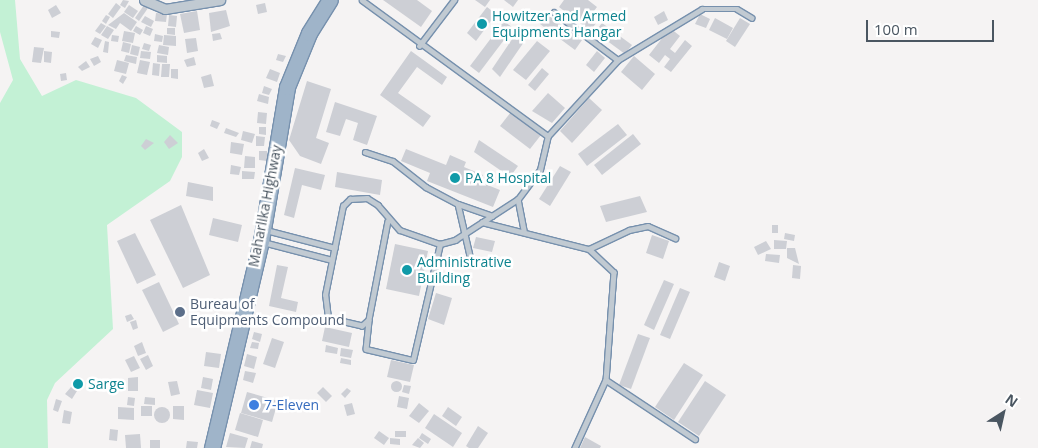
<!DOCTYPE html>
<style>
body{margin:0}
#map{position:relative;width:1038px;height:448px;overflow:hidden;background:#f5f3f3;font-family:"Open Sans",sans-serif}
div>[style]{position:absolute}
.green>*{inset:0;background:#c3f1d5}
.building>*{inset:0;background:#cdcfd5}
.round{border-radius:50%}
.roads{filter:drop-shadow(1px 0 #7690ad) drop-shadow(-1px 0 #7690ad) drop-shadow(0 1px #7690ad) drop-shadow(0 -1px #7690ad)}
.service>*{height:4.5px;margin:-2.25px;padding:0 2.25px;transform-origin:2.25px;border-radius:2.25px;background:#c1cad2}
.minor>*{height:9px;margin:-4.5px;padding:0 4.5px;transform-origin:4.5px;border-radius:4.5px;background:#c1cad2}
.trunk>*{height:15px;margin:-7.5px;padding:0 7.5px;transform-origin:7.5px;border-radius:7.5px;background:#9fb4c9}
.dots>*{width:14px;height:14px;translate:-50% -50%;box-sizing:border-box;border:2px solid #fff;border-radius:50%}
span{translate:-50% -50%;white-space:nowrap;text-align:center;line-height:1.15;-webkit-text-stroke:5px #fff;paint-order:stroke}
.culture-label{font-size:14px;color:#0d838f}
.left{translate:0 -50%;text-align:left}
.street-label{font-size:14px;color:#4a5661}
.service-label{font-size:14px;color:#4e5e75}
.shop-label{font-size:14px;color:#366cbe}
.north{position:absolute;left:978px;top:388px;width:50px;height:50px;-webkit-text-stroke:4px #fff;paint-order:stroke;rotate:35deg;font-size:14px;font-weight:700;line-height:20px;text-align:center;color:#4a5661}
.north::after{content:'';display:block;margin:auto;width:18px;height:22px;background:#4a5661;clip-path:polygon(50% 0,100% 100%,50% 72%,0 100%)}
.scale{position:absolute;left:866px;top:20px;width:128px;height:22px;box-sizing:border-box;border:2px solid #4a5661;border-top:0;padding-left:6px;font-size:15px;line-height:18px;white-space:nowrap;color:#4a5661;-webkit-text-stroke:4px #fff;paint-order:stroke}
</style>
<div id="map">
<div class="green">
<i style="clip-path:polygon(0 0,15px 0,20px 59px,42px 96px,76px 80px,136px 98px,182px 132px,182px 157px,170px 181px,107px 225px,113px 329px,55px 383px,47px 400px,48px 448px,0 448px,0 103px,13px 80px,0 32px)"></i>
</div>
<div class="building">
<i style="clip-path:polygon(123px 0,129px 1px,125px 8px,120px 5px)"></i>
<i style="clip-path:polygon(383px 0,417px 0,432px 11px,421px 27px)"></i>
<i style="clip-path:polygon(475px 0,490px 0,485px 7px)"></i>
<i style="clip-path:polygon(504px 0,518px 0,513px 7px)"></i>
<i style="clip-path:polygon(564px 0,588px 0,597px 7px,590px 16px,597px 22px,590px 31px,559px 7px)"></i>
<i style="clip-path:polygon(116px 3px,121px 7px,113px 18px,108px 14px)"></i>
<i style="clip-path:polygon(265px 3px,267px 12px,258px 14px,256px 5px)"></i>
<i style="clip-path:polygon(56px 5px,61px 13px,52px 18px,48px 10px)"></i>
<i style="clip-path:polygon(129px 5px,138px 11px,133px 18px,124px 12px)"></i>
<i style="clip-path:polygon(144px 5px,148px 8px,139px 21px,135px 18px)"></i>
<i style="clip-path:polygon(487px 7px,496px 14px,476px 41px,467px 33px)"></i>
<i style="clip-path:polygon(226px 10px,230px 26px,211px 32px,209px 13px)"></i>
<i style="clip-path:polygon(197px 11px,200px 30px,184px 33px,180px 14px)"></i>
<i style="clip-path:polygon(664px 11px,668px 20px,658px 25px,654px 17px)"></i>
<i style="clip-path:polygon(124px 13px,137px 22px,131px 31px,120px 23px,116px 29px,108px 25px)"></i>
<i style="clip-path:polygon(156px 13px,167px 14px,166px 22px,155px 21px)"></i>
<i style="clip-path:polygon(547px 14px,582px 40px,575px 50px,540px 24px)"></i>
<i style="clip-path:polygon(700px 14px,710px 19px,706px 28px,695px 24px)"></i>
<i style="clip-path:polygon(106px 15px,110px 17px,106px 24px,102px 21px)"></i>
<i style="clip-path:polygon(169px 15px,177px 16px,176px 27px,168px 26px)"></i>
<i style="clip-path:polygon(145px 16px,154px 21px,151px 27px,141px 22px)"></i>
<i style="clip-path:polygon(715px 18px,733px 28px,727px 39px,709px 30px)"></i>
<i style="clip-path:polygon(740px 18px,750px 24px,735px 47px,726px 41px)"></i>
<i style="clip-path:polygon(504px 21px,513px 28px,479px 73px,470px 66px)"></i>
<i style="clip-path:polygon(101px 23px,106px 26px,100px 34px,95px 31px)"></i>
<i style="clip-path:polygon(602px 23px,632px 45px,625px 54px,595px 32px)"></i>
<i style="clip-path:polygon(107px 26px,114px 30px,108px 39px,101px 35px)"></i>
<i style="clip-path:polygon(136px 26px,143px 30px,140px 35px,133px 31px)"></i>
<i style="clip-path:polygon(146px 26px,153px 29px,150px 36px,143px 33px)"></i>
<i style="clip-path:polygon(167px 28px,175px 28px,175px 35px,167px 34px)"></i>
<i style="clip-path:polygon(670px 28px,680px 36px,670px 49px,675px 53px,685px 40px,692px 46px,671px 72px,664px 67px,670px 59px,665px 55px,659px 63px,649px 55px)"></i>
<i style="clip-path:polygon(519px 29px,528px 36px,500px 77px,492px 69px)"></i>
<i style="clip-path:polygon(51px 31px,60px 32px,59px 38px,51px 37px)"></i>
<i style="clip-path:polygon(124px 31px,135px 33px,133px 43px,122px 41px)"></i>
<i style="clip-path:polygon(220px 33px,222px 39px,213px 41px,212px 34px)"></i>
<i style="clip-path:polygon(155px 34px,163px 36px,162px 42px,154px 41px)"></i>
<i style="clip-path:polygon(112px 35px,119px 36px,118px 42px,111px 41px)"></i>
<i style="clip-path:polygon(164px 35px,176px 36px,176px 46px,163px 45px)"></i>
<i style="clip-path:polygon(95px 37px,102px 40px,98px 48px,91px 44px)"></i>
<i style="clip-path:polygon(196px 38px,198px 51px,187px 53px,185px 39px)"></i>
<i style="clip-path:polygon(105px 41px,109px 42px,108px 53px,103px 52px)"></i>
<i style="clip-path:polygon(537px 41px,550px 51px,526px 80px,513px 70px)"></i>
<i style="clip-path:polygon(123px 42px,131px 44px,129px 53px,121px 51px)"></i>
<i style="clip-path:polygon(144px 43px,151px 45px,149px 51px,142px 49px)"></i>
<i style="clip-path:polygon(132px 45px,140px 47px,138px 56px,130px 54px)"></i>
<i style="clip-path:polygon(159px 45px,169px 47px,168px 55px,157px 53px)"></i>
<i style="clip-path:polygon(34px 47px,44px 48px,41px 63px,32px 62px)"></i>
<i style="clip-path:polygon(44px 51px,52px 52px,51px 63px,44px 62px)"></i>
<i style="clip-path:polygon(141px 51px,151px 52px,150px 59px,140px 58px)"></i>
<i style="clip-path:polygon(411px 51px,447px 77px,442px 85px,417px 67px,398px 93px,431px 116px,423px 127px,380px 95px)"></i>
<i style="clip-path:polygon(597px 51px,605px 58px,594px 72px,586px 65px)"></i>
<i style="clip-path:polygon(278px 54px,286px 56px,283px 62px,276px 60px)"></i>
<i style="clip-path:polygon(126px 55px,137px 57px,136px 64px,124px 61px)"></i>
<i style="clip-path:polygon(157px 55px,167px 56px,167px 63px,157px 62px)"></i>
<i style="clip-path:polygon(98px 56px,101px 62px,94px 66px,90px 59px)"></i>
<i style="clip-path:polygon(634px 56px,655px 74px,642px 90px,621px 72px)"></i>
<i style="clip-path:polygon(194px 57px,196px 65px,187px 67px,184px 60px)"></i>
<i style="clip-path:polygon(117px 60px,129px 63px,126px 74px,114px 71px)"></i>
<i style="clip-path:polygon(140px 60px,150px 62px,147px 75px,137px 73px)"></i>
<i style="clip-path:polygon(86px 61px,90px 67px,82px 71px,78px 67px)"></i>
<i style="clip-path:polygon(153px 63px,160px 64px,159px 76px,152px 75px)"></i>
<i style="clip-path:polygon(162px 64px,170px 64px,169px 77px,161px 77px)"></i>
<i style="clip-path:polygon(542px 68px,549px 74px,535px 91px,528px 85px)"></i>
<i style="clip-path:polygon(171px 69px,178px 69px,178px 79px,171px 78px)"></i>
<i style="clip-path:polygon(270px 69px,280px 73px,277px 82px,266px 78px)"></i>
<i style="clip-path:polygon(66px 73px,67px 80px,61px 81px,60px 74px)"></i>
<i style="clip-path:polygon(211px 74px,214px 86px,204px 88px,201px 77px)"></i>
<i style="clip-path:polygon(122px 75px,127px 77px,123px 84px,119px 81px)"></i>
<i style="clip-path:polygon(307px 81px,331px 89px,316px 138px,329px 143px,321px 164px,300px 156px,289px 140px)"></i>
<i style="clip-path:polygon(264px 86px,272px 89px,269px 95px,262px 93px)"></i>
<i style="clip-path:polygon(548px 93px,565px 108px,552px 123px,532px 111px)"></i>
<i style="clip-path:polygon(259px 94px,269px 97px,268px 104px,257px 101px)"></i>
<i style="clip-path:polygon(589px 98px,602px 110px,572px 143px,560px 131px)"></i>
<i style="clip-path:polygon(335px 102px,377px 116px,367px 145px,353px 140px,358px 123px,346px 119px,340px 136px,326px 132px)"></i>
<i style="clip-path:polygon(258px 112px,267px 113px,266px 124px,257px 123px)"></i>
<i style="clip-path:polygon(511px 112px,541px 135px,530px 149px,500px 126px)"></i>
<i style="clip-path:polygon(212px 120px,220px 123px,217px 129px,210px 126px)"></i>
<i style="clip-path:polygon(618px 124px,627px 135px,587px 166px,578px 154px)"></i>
<i style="clip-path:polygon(259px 127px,266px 127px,266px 135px,259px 134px)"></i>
<i style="clip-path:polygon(226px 128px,239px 133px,236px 137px,224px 133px)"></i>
<i style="clip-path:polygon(243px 131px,255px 134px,252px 143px,241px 140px)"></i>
<i style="clip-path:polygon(633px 134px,641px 144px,602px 175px,594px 165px)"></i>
<i style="clip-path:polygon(170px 135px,178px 143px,169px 149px,164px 142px)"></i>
<i style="clip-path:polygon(256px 136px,265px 137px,264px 146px,256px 146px)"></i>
<i style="clip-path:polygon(146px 139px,154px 143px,145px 150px,141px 146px)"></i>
<i style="clip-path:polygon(479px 140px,518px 166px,510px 177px,474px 152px)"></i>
<i style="clip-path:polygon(231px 142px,244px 144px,242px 155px,230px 153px)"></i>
<i style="clip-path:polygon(204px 149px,209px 158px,202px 161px,198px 153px)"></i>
<i style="clip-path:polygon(406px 149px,446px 165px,450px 155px,466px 162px,464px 167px,483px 175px,480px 182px,500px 190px,493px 207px,427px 181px,430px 173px,401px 161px)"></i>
<i style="clip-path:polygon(259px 151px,267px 151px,267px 161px,259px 160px)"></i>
<i style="clip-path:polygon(245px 156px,255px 157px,255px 168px,244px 168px)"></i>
<i style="clip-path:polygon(231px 165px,241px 167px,239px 175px,230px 174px)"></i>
<i style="clip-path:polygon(560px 166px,571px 172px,550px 206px,539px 199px)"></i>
<i style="clip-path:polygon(295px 168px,325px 175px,321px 190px,302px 185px,294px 218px,284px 215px)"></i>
<i style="clip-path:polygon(242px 171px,255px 172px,254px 179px,242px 179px)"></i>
<i style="clip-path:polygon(337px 172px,382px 180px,380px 195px,335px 187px)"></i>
<i style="clip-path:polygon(188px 182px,213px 187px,213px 201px,186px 196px)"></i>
<i style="clip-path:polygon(640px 196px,647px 212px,606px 222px,600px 206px)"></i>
<i style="clip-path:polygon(181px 205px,210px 275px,183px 288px,150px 220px)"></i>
<i style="clip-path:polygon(213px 218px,242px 225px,238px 242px,209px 235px)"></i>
<i style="clip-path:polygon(772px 225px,778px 225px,778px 233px,772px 233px)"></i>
<i style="clip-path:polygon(135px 233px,156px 275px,137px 284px,117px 241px)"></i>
<i style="clip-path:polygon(785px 233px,795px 235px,794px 241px,784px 239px)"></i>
<i style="clip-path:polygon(652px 235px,669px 241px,663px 259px,646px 253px)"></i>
<i style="clip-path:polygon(476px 237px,495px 241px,492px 252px,473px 248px)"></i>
<i style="clip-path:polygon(774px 240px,787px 241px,786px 249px,774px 249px)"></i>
<i style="clip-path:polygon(766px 241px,771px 249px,758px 255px,754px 247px)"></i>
<i style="clip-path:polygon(395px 244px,428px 251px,419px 296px,386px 289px)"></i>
<i style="clip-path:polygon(787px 248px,795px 248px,799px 264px,787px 258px)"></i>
<i style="clip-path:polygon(766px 254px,780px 255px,779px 263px,765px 261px)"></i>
<i style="clip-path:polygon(719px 262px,730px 266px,725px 281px,714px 277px)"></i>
<i style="clip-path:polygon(277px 265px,288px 267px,281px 298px,298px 302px,296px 312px,269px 306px)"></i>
<i style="clip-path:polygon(793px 265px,801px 266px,800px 279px,792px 278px)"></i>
<i style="clip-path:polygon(664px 280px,674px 284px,654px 330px,644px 325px)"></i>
<i style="clip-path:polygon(159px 282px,179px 324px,163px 332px,142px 290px)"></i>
<i style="clip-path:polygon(680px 288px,690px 292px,670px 339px,660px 335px)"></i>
<i style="clip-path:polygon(436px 293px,452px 298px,444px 325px,428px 319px)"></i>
<i style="clip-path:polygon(131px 314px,134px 319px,127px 322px,125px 316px)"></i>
<i style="clip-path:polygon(251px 318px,259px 319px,258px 327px,250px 325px)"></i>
<i style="clip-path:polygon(136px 320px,138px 328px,133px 330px,130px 322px)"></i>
<i style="clip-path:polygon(325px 327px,352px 333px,349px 347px,322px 341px)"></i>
<i style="clip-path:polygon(254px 332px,262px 334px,260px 342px,252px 339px)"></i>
<i style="clip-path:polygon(638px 334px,650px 338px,631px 389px,619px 385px)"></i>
<i style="clip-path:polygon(272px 338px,284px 342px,275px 368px,263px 364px)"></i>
<i style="clip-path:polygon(142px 342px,146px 353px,138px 356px,134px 346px)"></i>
<i style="clip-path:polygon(252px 342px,259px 343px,258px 349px,250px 348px)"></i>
<i style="clip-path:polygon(326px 345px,338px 348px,337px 354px,325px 352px)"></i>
<i style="clip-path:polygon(341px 348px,353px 350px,351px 358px,340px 356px)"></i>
<i style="clip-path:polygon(206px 352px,221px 354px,219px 368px,204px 366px)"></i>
<i style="clip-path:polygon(247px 354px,257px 357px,254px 369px,244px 366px)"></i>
<i style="clip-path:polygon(148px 355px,153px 366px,146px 370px,140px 359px)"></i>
<i style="clip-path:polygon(134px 356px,140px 368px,131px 372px,125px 360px)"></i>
<i style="clip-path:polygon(341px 358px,351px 360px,351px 365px,340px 363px)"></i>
<i style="clip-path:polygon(391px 360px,414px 365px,410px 382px,387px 377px)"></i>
<i style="clip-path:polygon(684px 363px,703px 375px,674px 420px,655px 407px)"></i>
<i style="clip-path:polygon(245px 371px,256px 373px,253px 383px,243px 380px)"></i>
<i style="clip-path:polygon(138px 377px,138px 391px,128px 391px,128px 378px)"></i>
<i style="clip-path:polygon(203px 377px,213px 379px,211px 390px,201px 388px)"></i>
<i style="clip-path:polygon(77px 379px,84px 384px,79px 390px,73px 385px)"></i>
<i class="round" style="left:390.5px;top:380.5px;width:11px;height:11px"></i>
<i style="clip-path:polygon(177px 381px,180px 394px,171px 396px,168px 382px)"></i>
<i style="clip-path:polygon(705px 381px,726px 395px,699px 436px,678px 422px)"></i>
<i style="clip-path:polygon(404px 385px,411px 386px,409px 394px,402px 392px)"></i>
<i style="clip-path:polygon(71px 387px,77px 391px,72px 399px,65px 394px)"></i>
<i style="clip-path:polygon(323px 387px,332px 396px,326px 402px,317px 393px)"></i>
<i style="clip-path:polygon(347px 388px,351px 391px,345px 398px,341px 394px)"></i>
<i style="clip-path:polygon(197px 390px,213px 393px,210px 408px,194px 405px)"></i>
<i style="clip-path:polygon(247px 392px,278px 401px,272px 422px,241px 413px)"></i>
<i style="clip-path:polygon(399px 396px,409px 398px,407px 409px,397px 407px)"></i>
<i style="clip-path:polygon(128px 397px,135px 398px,134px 406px,127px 405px)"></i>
<i style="clip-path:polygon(145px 397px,155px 398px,155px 405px,144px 404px)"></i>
<i style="clip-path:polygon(56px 399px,62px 401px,58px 412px,53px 410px)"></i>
<i style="clip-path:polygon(352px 403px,355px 414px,347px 416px,344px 405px)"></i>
<i style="clip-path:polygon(419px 403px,429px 411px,419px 423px,409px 416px)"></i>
<i style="clip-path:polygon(141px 406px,152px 406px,152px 416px,141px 416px)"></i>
<i style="clip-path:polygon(173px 406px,184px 406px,184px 420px,173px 419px)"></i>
<i class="round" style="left:154px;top:407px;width:16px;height:16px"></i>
<i style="clip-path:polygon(118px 407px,134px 408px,134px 420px,118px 419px)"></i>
<i style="clip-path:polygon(448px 407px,462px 417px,456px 426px,442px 416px)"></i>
<i style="clip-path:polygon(64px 410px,72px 412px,70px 424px,62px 423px)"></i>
<i style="clip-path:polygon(240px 413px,263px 420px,258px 437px,235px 430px)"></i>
<i style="clip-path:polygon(434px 414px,462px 433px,453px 447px,425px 428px)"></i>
<i style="clip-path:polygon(478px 426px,488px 433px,478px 448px,469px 448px,466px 446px)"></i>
<i style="clip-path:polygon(110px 429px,118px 430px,117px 441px,109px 440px)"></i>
<i style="clip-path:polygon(379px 431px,389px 438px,384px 445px,374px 438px)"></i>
<i style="clip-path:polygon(395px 431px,406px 431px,406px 437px,395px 437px)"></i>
<i style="clip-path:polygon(230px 433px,248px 438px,245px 448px,226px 447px)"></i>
<i style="clip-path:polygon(422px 433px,431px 439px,428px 444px,419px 438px)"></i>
<i style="clip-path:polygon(140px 434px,141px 448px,126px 448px,125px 435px)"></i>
<i style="clip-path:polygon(585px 437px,601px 446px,600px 448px,580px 448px)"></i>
<i style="clip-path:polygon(390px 438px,400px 439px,400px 445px,390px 444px)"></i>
<i style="clip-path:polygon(418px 438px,424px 443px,420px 448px,412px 445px)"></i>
<i style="clip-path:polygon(150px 440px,160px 440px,160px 448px,150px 448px)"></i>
<i style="clip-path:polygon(187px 441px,198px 442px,197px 448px,186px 448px)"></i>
<i style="clip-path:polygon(252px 441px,263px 444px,262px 448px,250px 448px)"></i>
</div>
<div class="roads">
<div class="service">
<i style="left:362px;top:0;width:230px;rotate:36.2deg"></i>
<i style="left:554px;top:12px;width:80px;rotate:36.9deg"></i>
<i style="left:419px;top:46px;width:58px;rotate:-52.7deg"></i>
<i style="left:365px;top:152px;width:29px;rotate:18deg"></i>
<i style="left:393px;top:161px;width:42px;rotate:38.2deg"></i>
<i style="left:426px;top:187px;width:36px;rotate:28deg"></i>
<i style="left:458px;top:204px;width:36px;rotate:19deg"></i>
<i style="left:518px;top:199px;width:32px;rotate:79deg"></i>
<i style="left:458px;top:204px;width:57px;rotate:76.9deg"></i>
<i style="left:388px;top:221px;width:101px;rotate:100.9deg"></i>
<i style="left:369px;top:320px;width:9px;rotate:139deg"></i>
<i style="left:362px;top:326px;width:35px;rotate:-167deg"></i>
<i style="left:328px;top:318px;width:23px;rotate:-97deg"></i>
<i style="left:325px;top:295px;width:91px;rotate:-78.6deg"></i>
<i style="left:343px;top:206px;width:10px;rotate:-45deg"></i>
<i style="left:350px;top:199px;width:17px;rotate:-3deg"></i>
<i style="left:367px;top:198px;width:13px;rotate:32deg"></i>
<i style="left:378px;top:205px;width:33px;rotate:49deg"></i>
<i style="left:400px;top:230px;width:42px;rotate:19.3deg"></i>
<i style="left:440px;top:244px;width:16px;rotate:-15deg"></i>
<i style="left:455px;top:240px;width:75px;rotate:-33.1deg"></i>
<i style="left:518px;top:199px;width:36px;rotate:-53deg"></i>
<i style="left:540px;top:170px;width:35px;rotate:-77deg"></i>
<i style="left:548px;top:136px;width:103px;rotate:-47.4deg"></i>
<i style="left:618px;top:60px;width:98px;rotate:-31.3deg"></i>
<i style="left:702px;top:9px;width:35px"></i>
<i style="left:737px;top:9px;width:17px;rotate:31deg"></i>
<i style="left:482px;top:222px;width:110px;rotate:14.2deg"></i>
<i style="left:589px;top:249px;width:34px;rotate:43deg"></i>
<i style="left:614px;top:272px;width:108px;rotate:94.2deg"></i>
<i style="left:606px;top:380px;width:75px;rotate:114.5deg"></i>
<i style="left:266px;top:230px;width:71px;rotate:14.6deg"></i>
<i style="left:263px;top:242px;width:71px;rotate:14.6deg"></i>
<i style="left:589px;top:249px;width:44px;rotate:-25.4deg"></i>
<i style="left:629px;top:230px;width:19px;rotate:-12deg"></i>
<i style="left:648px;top:226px;width:30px;rotate:24deg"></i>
<i style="left:369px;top:321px;width:28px;rotate:96deg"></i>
<i style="left:366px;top:349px;width:48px;rotate:13.2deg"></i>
<i style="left:413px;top:360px;width:119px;rotate:-76.9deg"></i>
<i style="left:606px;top:380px;width:107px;rotate:33.5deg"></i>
</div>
<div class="minor">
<i style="left:144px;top:0;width:23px;rotate:23deg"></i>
<i style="left:165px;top:9px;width:56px;rotate:-9.3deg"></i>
</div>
<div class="trunk">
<i style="left:212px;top:448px;width:213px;rotate:-76.7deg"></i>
<i style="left:261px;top:241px;width:156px;rotate:-80.4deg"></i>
<i style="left:287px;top:87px;width:58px;rotate:-67.8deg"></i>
<i style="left:309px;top:33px;width:39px;rotate:-58deg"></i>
</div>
</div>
<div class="dots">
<i style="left:482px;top:24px;background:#0f9aa8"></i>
<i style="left:455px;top:178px;background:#0f9aa8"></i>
<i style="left:407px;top:270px;background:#0f9aa8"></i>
<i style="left:180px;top:312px;background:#5c6f8a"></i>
<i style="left:78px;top:384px;background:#0f9aa8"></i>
<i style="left:254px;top:405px;background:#3f7fe0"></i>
</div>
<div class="culture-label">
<span class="left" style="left:492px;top:24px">Howitzer and Armed<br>Equipments Hangar</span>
<span class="left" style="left:465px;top:178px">PA 8 Hospital</span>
<span class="left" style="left:417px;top:270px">Administrative<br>Building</span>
<span class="left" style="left:88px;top:384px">Sarge</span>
</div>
<div class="street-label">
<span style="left:265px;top:206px;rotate:-79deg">Maharlika Highway</span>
</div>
<div class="service-label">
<span class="left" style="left:190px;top:312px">Bureau of<br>Equipments Compound</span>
</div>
<div class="shop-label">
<span class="left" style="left:264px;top:405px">7-Eleven</span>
</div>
<div class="north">N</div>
<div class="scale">100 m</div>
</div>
